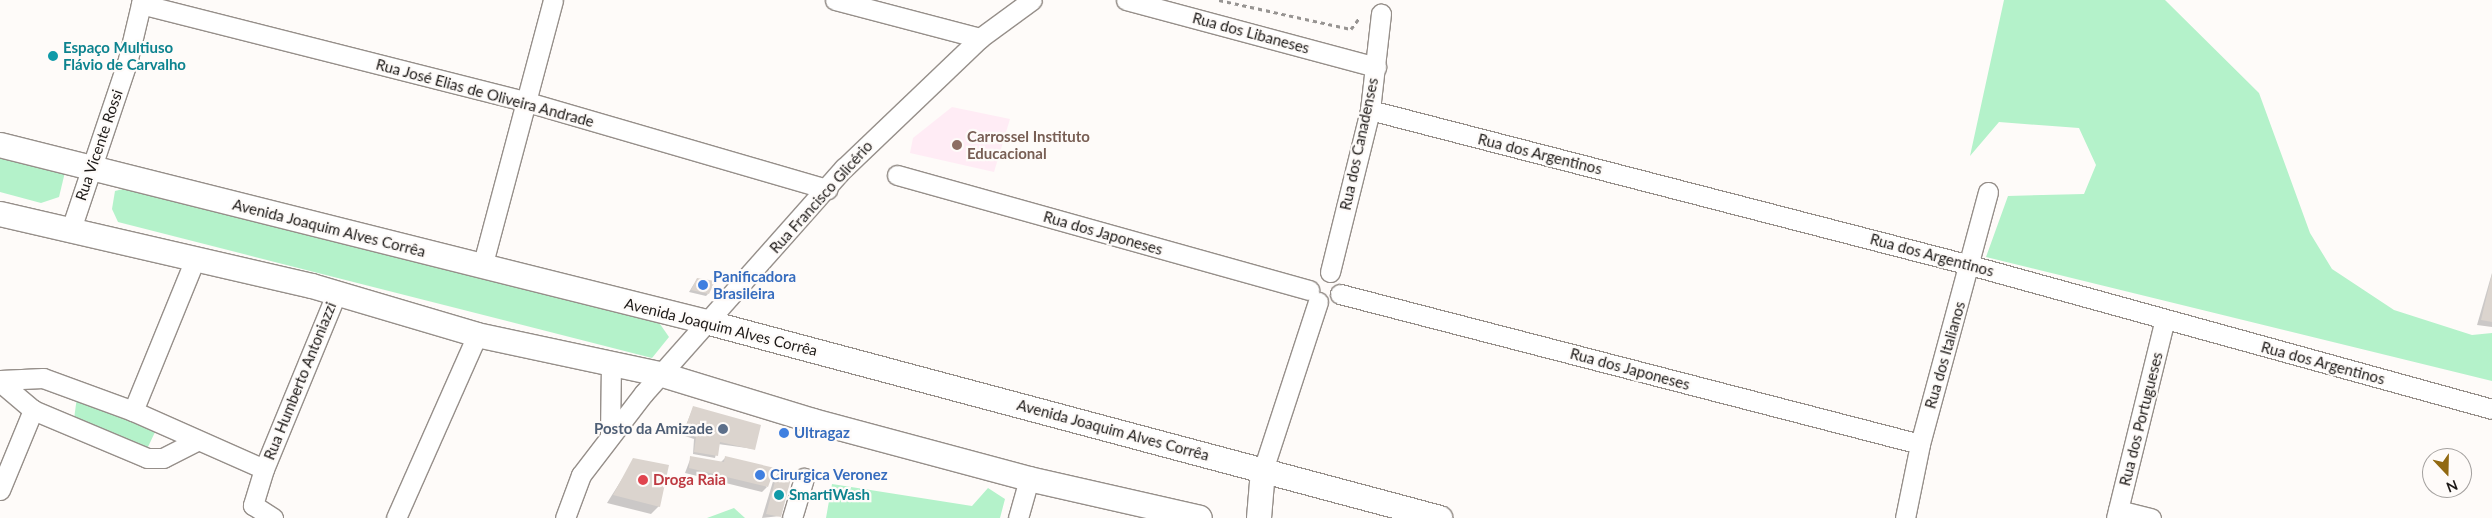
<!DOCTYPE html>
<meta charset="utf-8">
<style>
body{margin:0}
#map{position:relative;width:2492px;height:518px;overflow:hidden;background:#fefbf9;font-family:Lato,sans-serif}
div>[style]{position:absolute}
.education>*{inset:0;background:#ffecf5}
.green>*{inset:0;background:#b4f2ca}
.shadow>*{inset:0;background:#0003}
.building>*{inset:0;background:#dbd4ce}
.path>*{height:3px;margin-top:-1.5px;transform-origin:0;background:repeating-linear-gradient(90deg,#979492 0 4px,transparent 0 8px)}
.roads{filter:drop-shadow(1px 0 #968f8a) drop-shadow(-1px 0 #968f8a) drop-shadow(0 1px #968f8a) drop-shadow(0 -1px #968f8a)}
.minor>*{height:19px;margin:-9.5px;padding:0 9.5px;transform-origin:9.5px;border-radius:9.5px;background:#fff}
.major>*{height:24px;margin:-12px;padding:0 12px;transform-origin:12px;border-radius:12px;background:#fff}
.dots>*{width:14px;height:14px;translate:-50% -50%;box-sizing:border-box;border:2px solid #fefbf9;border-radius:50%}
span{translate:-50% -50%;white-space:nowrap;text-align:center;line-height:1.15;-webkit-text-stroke:4.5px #fefbf9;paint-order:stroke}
.street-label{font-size:15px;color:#1c1917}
.culture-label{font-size:15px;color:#0d838f;font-weight:700}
.left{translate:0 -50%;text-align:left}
.education-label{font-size:15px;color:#785e54;font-weight:700}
.shop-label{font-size:15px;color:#366cbe;font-weight:700}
.service-label{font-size:15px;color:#4e5e75;font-weight:700}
.right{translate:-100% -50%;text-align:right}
.health-label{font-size:15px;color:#be3a42;font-weight:700}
.north{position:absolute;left:2422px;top:448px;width:50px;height:50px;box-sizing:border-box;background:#fefbf9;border:1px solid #a4a19f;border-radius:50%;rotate:159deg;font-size:14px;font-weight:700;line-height:20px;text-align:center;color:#1c1917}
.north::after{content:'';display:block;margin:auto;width:18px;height:22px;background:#916911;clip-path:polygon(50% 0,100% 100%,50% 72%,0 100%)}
</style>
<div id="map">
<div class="education">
<i style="clip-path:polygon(952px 107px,1010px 119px,994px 172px,910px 153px,913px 138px)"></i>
</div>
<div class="green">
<i style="clip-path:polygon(2004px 0,2165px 0,2259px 93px,2310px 233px,2332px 269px,2394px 310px,2472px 335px,2492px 333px,2492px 381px,1986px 257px,2008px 196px,2084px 194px,2096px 165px,2079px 128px,1999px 122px,1970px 156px)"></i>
<i style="clip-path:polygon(0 156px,65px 172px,59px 197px,41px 203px,0 192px)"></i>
<i style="clip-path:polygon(127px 188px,645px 317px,660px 324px,669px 337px,652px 358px,118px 222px,112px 209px,115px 191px)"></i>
<i style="clip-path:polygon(77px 397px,156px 430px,147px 449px,74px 419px)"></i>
<i style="clip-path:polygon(832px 484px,972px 506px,988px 488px,1005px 499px,1000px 518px,826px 518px)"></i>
<i style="clip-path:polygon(734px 508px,745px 518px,707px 518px)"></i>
</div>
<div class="shadow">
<i style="clip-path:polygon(2492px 273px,2492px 327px,2477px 325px)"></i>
<i style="clip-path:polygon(697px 279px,708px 294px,706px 296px,689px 292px)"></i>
<i style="clip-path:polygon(693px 408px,754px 449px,718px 444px,715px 458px,693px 454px,694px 439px,682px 435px)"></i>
<i style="clip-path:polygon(691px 457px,720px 463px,725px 458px,767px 487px,762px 492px,685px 473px)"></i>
<i style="clip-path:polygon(634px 460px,659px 506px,651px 514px,607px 503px)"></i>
<i style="clip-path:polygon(779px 473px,780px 516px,762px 518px,774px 478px)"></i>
</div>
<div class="building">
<i style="clip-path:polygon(2492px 274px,2492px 322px,2481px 320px)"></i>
<i style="clip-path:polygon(697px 278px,715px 281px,709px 294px,691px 290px)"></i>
<i style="clip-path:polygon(693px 406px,761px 425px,755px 450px,720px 442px,718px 456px,694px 452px,696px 437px,684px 432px)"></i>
<i style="clip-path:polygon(690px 456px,724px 462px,725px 456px,775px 468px,768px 487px,689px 468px)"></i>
<i style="clip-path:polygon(633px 458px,669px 465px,660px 507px,613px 495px)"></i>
<i style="clip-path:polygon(778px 471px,792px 475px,781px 517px,766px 514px)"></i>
</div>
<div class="path">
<i style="left:1219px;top:0;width:135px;rotate:12.4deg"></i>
<i style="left:1351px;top:29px;width:15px;rotate:-53deg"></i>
</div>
<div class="roads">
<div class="minor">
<i style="left:835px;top:0;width:150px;rotate:14.7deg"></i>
<i style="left:1126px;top:0;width:259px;rotate:15deg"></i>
<i style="left:141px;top:4px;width:395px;rotate:14.2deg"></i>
<i style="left:524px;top:101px;width:316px;rotate:16.2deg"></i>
<i style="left:1370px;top:110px;width:620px;rotate:14.48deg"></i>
<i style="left:1970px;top:265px;width:541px;rotate:15.42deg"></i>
<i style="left:897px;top:175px;width:428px;rotate:15.6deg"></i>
<i style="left:70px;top:232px;width:178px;rotate:-71.4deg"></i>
<i style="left:127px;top:63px;width:65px;rotate:-76.6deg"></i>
<i style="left:482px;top:267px;width:276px;rotate:-75.1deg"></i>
<i style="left:1330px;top:272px;width:167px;rotate:-76.1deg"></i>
<i style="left:1370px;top:110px;width:97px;rotate:-83.5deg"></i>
<i style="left:1340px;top:294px;width:599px;rotate:14.5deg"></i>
<i style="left:0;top:380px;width:43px;rotate:-2.7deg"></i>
<i style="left:43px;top:378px;width:96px;rotate:20.1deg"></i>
<i style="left:133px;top:411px;width:143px;rotate:23.9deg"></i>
<i style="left:264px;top:469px;width:38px;rotate:107deg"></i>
<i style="left:253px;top:505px;width:24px;rotate:33deg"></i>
<i style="left:0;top:382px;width:43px;rotate:40.3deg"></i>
<i style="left:33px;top:410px;width:124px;rotate:22.8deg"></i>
<i style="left:147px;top:458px;width:16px"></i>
<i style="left:163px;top:458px;width:37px;rotate:-27deg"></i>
<i style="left:133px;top:411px;width:164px;rotate:-67.8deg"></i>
<i style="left:610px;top:435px;width:70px;rotate:-89.2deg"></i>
<i style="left:264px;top:469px;width:189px;rotate:-67.6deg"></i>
<i style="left:1263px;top:470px;width:177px;rotate:-71.9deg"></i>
<i style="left:0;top:490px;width:87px;rotate:-67.6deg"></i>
<i style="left:2118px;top:510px;width:34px;rotate:14deg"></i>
<i style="left:396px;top:518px;width:200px;rotate:-66.1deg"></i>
<i style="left:565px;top:518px;width:46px;rotate:-69.6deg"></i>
<i style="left:581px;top:475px;width:103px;rotate:-52.5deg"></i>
<i style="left:644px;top:393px;width:301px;rotate:-48.4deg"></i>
<i style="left:844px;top:168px;width:188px;rotate:-43.7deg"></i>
<i style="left:980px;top:38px;width:64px;rotate:-36.2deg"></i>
<i style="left:792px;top:518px;width:42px;rotate:-73.3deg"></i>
<i style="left:1018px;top:518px;width:41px;rotate:-74.2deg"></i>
<i style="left:1905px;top:518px;width:76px;rotate:-78.5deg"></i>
<i style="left:1920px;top:444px;width:261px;rotate:-74.9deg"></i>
<i style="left:2116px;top:518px;width:205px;rotate:-76.2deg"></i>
</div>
<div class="major">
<i style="left:0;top:145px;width:728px;rotate:14.07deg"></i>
<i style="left:706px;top:322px;width:760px;rotate:14.95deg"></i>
<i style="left:0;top:214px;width:320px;rotate:13deg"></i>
<i style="left:312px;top:286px;width:172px;rotate:16.5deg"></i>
<i style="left:477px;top:335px;width:190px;rotate:12.1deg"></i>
<i style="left:663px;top:375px;width:157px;rotate:17deg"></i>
<i style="left:813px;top:421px;width:224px;rotate:15deg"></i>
<i style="left:1029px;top:479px;width:175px;rotate:12.8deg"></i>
<i style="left:1259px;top:518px;width:48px;rotate:-85.2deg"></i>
</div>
</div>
<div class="dots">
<i style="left:53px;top:56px;background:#0f9aa8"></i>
<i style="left:957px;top:145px;background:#8d6e63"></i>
<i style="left:703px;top:285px;background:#3f7fe0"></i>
<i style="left:723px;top:429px;background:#5c6f8a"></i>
<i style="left:784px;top:433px;background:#3f7fe0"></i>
<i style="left:760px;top:475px;background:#3f7fe0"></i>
<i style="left:643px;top:480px;background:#e0444e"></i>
<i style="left:779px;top:495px;background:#0f9aa8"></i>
</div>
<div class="street-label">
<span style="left:1251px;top:33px;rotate:15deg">Rua dos Libaneses</span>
<span style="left:485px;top:93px;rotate:15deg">Rua José Elias de Oliveira Andrade</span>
<span style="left:1359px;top:144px;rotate:-78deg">Rua dos Canadenses</span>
<span style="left:99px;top:145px;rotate:-71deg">Rua Vicente Rossi</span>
<span style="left:1540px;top:154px;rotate:14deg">Rua dos Argentinos</span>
<span style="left:821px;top:197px;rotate:-48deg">Rua Francisco Glicério</span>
<span style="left:329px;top:228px;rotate:14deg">Avenida Joaquim Alves Corrêa</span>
<span style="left:1103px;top:233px;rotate:16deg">Rua dos Japoneses</span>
<span style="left:1932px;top:255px;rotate:15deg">Rua dos Argentinos</span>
<span style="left:721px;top:327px;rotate:14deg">Avenida Joaquim Alves Corrêa</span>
<span style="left:1945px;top:355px;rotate:-74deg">Rua dos Italianos</span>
<span style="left:2323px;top:363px;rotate:15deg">Rua dos Argentinos</span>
<span style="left:1630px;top:369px;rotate:15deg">Rua dos Japoneses</span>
<span style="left:300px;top:381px;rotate:-68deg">Rua Humberto Antoniazzi</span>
<span style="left:2141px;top:419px;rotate:-76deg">Rua dos Portugueses</span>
<span style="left:1113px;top:430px;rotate:15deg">Avenida Joaquim Alves Corrêa</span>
</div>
<div class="culture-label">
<span class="left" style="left:63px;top:56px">Espaço Multiuso<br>Flávio de Carvalho</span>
<span class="left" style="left:789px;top:495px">SmartiWash</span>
</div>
<div class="education-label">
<span class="left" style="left:967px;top:145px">Carrossel Instituto<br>Educacional</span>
</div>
<div class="shop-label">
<span class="left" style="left:713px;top:285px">Panificadora<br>Brasileira</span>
<span class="left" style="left:794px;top:433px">Ultragaz</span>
<span class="left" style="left:770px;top:475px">Cirurgica Veronez</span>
</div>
<div class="service-label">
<span class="right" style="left:713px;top:429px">Posto da Amizade</span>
</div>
<div class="health-label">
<span class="left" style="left:653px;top:480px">Droga Raia</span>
</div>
<div class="north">N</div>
</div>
